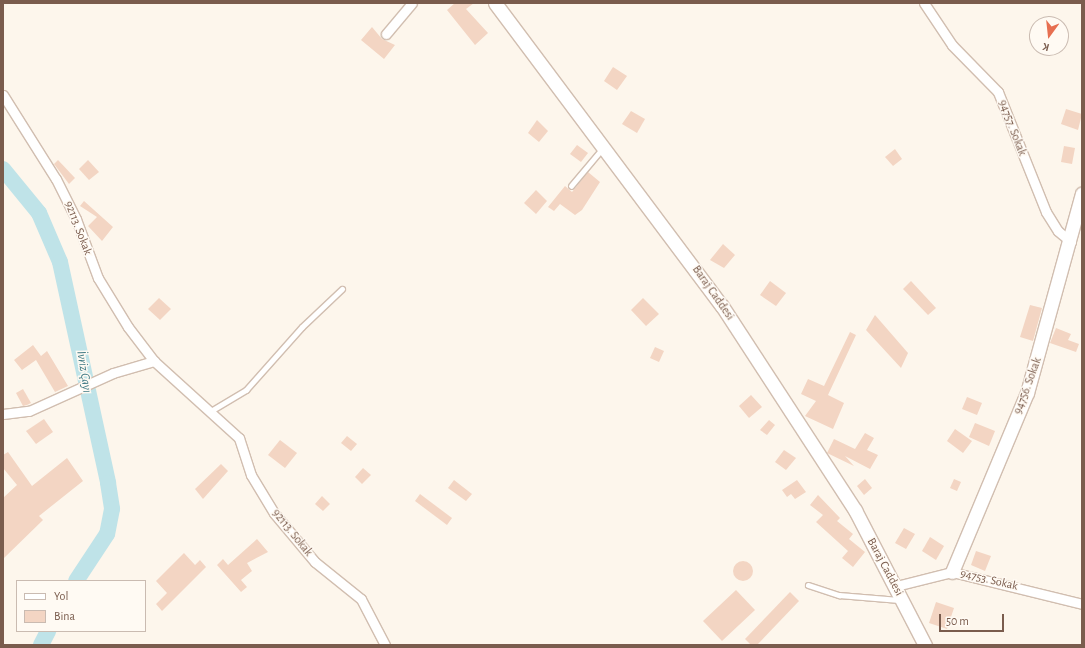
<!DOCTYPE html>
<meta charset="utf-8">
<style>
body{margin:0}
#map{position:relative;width:1085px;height:648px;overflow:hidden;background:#fdf6ec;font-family:"Alegreya Sans",sans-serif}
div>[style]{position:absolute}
.river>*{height:16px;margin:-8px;padding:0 8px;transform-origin:8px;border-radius:8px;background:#bfe3e8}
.building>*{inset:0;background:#f3d5c3}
.round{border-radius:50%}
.roads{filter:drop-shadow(1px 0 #d1beb0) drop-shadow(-1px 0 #d1beb0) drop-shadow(0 1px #d1beb0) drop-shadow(0 -1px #d1beb0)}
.lane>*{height:4.5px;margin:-2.25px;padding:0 2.25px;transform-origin:2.25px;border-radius:2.25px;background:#fff}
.street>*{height:9px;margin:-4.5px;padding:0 4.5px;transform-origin:4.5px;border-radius:4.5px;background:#fff}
.secondary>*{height:13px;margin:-6.5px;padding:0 6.5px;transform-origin:6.5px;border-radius:6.5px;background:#fff}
span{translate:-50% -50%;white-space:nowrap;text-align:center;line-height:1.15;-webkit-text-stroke:3px #fffaf3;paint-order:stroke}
.street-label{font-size:12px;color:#7a5c4d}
.water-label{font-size:13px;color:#437c86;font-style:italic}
.frame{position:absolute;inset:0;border:4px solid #7a5c4d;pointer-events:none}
.legend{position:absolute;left:16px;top:580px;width:130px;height:52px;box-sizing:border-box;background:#fffaf3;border:1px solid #cabbb1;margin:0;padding:5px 7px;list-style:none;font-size:12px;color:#7a5c4d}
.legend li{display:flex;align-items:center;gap:8px;height:20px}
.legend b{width:20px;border:1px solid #cabbb1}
.north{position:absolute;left:1029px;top:16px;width:40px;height:40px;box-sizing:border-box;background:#fffaf3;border:1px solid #cabbb1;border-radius:50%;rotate:195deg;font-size:11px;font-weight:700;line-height:16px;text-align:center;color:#7a5c4d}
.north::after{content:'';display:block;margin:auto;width:14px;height:18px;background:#e76f51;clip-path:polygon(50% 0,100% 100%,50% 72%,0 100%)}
.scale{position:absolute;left:939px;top:614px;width:65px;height:18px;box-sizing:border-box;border:2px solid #7a5c4d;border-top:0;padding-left:5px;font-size:12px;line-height:14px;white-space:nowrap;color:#7a5c4d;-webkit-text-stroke:3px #fffaf3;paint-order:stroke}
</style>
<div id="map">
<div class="river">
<i style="left:3px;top:169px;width:57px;rotate:50.7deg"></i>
<i style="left:39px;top:213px;width:53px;rotate:66.8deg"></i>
<i style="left:60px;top:262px;width:226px;rotate:77.7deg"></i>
<i style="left:108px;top:483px;width:26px;rotate:81deg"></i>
<i style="left:112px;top:509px;width:25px;rotate:101deg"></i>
<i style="left:107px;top:534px;width:56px;rotate:123.4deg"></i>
<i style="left:41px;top:645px;width:16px;rotate:-63deg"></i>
</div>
<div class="building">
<i style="clip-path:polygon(455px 3px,474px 3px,466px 9px,488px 33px,475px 45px,447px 10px)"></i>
<i style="clip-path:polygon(372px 27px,382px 39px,395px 45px,384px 59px,361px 40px)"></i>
<i style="clip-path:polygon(613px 67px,627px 76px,617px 90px,604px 81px)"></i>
<i style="clip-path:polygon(1066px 109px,1082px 114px,1078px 130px,1061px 124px)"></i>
<i style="clip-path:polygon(631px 111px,645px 119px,637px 133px,622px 124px)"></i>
<i style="clip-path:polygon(537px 120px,548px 131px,539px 142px,528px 133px)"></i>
<i style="clip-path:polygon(577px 145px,588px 153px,581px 162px,570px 154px)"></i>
<i style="clip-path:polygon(1064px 146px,1075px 148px,1072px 164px,1061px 162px)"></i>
<i style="clip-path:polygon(895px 149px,902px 159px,893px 166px,885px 157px)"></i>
<i style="clip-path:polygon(58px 160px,75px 178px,69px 184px,54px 164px)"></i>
<i style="clip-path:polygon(88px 160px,99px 172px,89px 180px,79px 169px)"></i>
<i style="clip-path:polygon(588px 172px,600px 182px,582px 210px,575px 215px,560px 204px,554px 211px,548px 207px,565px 186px,572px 192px)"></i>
<i style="clip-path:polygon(536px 190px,547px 201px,536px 214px,524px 203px)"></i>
<i style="clip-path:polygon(84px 201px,113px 227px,102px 241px,88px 226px,97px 217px,80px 206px)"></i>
<i style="clip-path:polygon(723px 244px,735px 255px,724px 268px,710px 260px)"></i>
<i style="clip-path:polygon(770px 281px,786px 293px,776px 306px,760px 295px)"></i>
<i style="clip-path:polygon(911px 281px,936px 308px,928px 315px,903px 289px)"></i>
<i style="clip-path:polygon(159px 298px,171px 309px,160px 320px,148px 309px)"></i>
<i style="clip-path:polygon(643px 298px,659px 314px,646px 326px,631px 310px)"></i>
<i style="clip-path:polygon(1030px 305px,1042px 308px,1033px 341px,1020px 337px)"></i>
<i style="clip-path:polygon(875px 315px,908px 353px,901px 368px,866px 330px)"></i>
<i style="clip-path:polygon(1056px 328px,1071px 334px,1068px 340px,1079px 344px,1076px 352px,1050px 343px)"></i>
<i style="clip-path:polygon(850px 332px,856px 335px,828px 395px,844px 403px,833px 429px,805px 416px,816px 401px,801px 394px,808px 379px,824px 386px)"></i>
<i style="clip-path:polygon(33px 345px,41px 356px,47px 351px,68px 386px,55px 392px,36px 360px,22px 370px,14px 360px)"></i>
<i style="clip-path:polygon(655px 347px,664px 351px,659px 362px,650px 358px)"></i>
<i style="clip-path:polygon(23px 389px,31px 403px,27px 405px,23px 406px,16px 393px)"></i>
<i style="clip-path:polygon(751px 395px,762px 407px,749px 418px,739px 406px)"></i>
<i style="clip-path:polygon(967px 397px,982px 403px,977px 415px,962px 409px)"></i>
<i style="clip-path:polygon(44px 419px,53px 432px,36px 444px,26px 431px)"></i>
<i style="clip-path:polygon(769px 420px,775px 425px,767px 435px,760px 430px)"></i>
<i style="clip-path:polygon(975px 423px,995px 431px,989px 446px,969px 437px)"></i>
<i style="clip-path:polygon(955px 429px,972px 441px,963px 453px,947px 441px)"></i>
<i style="clip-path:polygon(865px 433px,874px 438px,867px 450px,878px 455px,870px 469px,845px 456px,854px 466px,827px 453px,834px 439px,855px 449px)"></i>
<i style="clip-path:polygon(347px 436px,357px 444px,351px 451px,341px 443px)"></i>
<i style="clip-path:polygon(280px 440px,297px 453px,285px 468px,268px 455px)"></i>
<i style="clip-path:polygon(784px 450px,796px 458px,786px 470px,775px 462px)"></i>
<i style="clip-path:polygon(8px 452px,32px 486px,67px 458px,83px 481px,39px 516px,43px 520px,3px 559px,3px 498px,17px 485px,3px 468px,3px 455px)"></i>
<i style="clip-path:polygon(221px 464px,228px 471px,203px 499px,195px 489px)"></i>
<i style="clip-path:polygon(363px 468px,371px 475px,362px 484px,355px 477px)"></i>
<i style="clip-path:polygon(865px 479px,872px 488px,864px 495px,857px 486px)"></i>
<i style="clip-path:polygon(954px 479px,961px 482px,957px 491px,950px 488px)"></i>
<i style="clip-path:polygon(454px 480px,472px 494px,466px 501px,448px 488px)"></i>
<i style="clip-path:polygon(797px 480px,806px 492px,795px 499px,791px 494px,787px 497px,782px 490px)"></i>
<i style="clip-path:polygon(420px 494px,452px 518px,447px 525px,415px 501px)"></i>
<i style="clip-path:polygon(818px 495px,840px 518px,837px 521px,853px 534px,849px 539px,865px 552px,853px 567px,842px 558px,848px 551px,816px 522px,823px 515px,810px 505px)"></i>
<i style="clip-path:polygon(322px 496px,330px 504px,323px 511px,315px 504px)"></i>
<i style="clip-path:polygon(904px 528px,915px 534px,906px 549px,895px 543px)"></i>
<i style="clip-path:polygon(930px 537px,944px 546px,936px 560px,922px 551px)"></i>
<i style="clip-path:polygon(257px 539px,268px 552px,247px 563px,252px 571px,241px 580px,247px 587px,241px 592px,217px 565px,223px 559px,228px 565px)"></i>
<i style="clip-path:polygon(976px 551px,991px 556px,985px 571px,971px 565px)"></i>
<i style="clip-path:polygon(184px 553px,195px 565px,200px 560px,206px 567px,162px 611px,156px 604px,167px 593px,156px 581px)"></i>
<i class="round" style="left:733px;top:561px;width:20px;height:20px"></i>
<i style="clip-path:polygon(736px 590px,755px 610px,722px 641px,703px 621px)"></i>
<i style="clip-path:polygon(790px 592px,799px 601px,757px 645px,751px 645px,745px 639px)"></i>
<i style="clip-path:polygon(936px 602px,954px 608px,947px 629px,929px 623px)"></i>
</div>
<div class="roads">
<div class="lane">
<i style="left:571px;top:186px;width:48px;rotate:-50deg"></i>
<i style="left:211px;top:411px;width:41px;rotate:-31deg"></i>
<i style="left:246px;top:390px;width:84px;rotate:-48.4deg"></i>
<i style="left:302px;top:327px;width:55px;rotate:-43.5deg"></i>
<i style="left:808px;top:585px;width:33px;rotate:18deg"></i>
<i style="left:839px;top:595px;width:60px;rotate:4.8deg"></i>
</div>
<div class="street">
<i style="left:924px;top:3px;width:50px;rotate:56.3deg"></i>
<i style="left:952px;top:45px;width:66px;rotate:45.6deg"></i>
<i style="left:998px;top:92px;width:129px;rotate:68.2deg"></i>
<i style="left:1046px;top:212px;width:22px;rotate:58deg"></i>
<i style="left:1058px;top:231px;width:17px;rotate:40deg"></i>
<i style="left:386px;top:34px;width:40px;rotate:-50deg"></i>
<i style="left:3px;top:95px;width:99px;rotate:57.8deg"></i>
<i style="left:56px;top:179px;width:45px;rotate:63.4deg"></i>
<i style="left:76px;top:219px;width:63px;rotate:69.6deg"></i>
<i style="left:98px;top:278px;width:57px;rotate:58.5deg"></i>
<i style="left:128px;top:327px;width:43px;rotate:52.6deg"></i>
<i style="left:154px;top:361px;width:115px;rotate:42.2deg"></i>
<i style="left:239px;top:438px;width:39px;rotate:72deg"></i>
<i style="left:251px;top:475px;width:44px;rotate:58.8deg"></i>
<i style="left:274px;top:513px;width:64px;rotate:50.1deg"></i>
<i style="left:315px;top:562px;width:59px;rotate:38.8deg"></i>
<i style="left:361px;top:599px;width:52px;rotate:62.4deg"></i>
<i style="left:3px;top:414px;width:26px;rotate:-7deg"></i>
<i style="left:29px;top:411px;width:92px;rotate:-24.3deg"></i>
<i style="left:113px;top:373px;width:43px;rotate:-16.3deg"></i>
<i style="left:896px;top:586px;width:58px;rotate:-14deg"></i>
<i style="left:952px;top:572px;width:134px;rotate:13.8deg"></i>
</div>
<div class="secondary">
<i style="left:495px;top:3px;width:379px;rotate:53.2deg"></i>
<i style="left:722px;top:306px;width:244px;rotate:56.9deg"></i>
<i style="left:855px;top:510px;width:152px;rotate:62.6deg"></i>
<i style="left:952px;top:572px;width:194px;rotate:-67.3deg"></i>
<i style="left:1027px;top:393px;width:207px;rotate:-74.6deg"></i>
</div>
</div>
<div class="street-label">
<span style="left:1012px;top:128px;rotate:69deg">94757. Sokak</span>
<span style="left:78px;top:228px;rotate:69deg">92113. Sokak</span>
<span style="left:713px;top:293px;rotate:55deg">Baraj Caddesi</span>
<span style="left:1028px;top:386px;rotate:-70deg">94756. Sokak</span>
<span style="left:292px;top:533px;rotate:51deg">92113. Sokak</span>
<span style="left:885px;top:567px;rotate:62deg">Baraj Caddesi</span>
<span style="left:989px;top:580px;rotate:13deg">94753. Sokak</span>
</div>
<div class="water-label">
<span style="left:83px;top:372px;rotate:81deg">İvriz Çayı</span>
</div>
<div class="frame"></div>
<ul class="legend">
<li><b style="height:5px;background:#fff"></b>Yol</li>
<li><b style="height:11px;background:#f3d5c3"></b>Bina</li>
</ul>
<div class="north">K</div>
<div class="scale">50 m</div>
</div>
